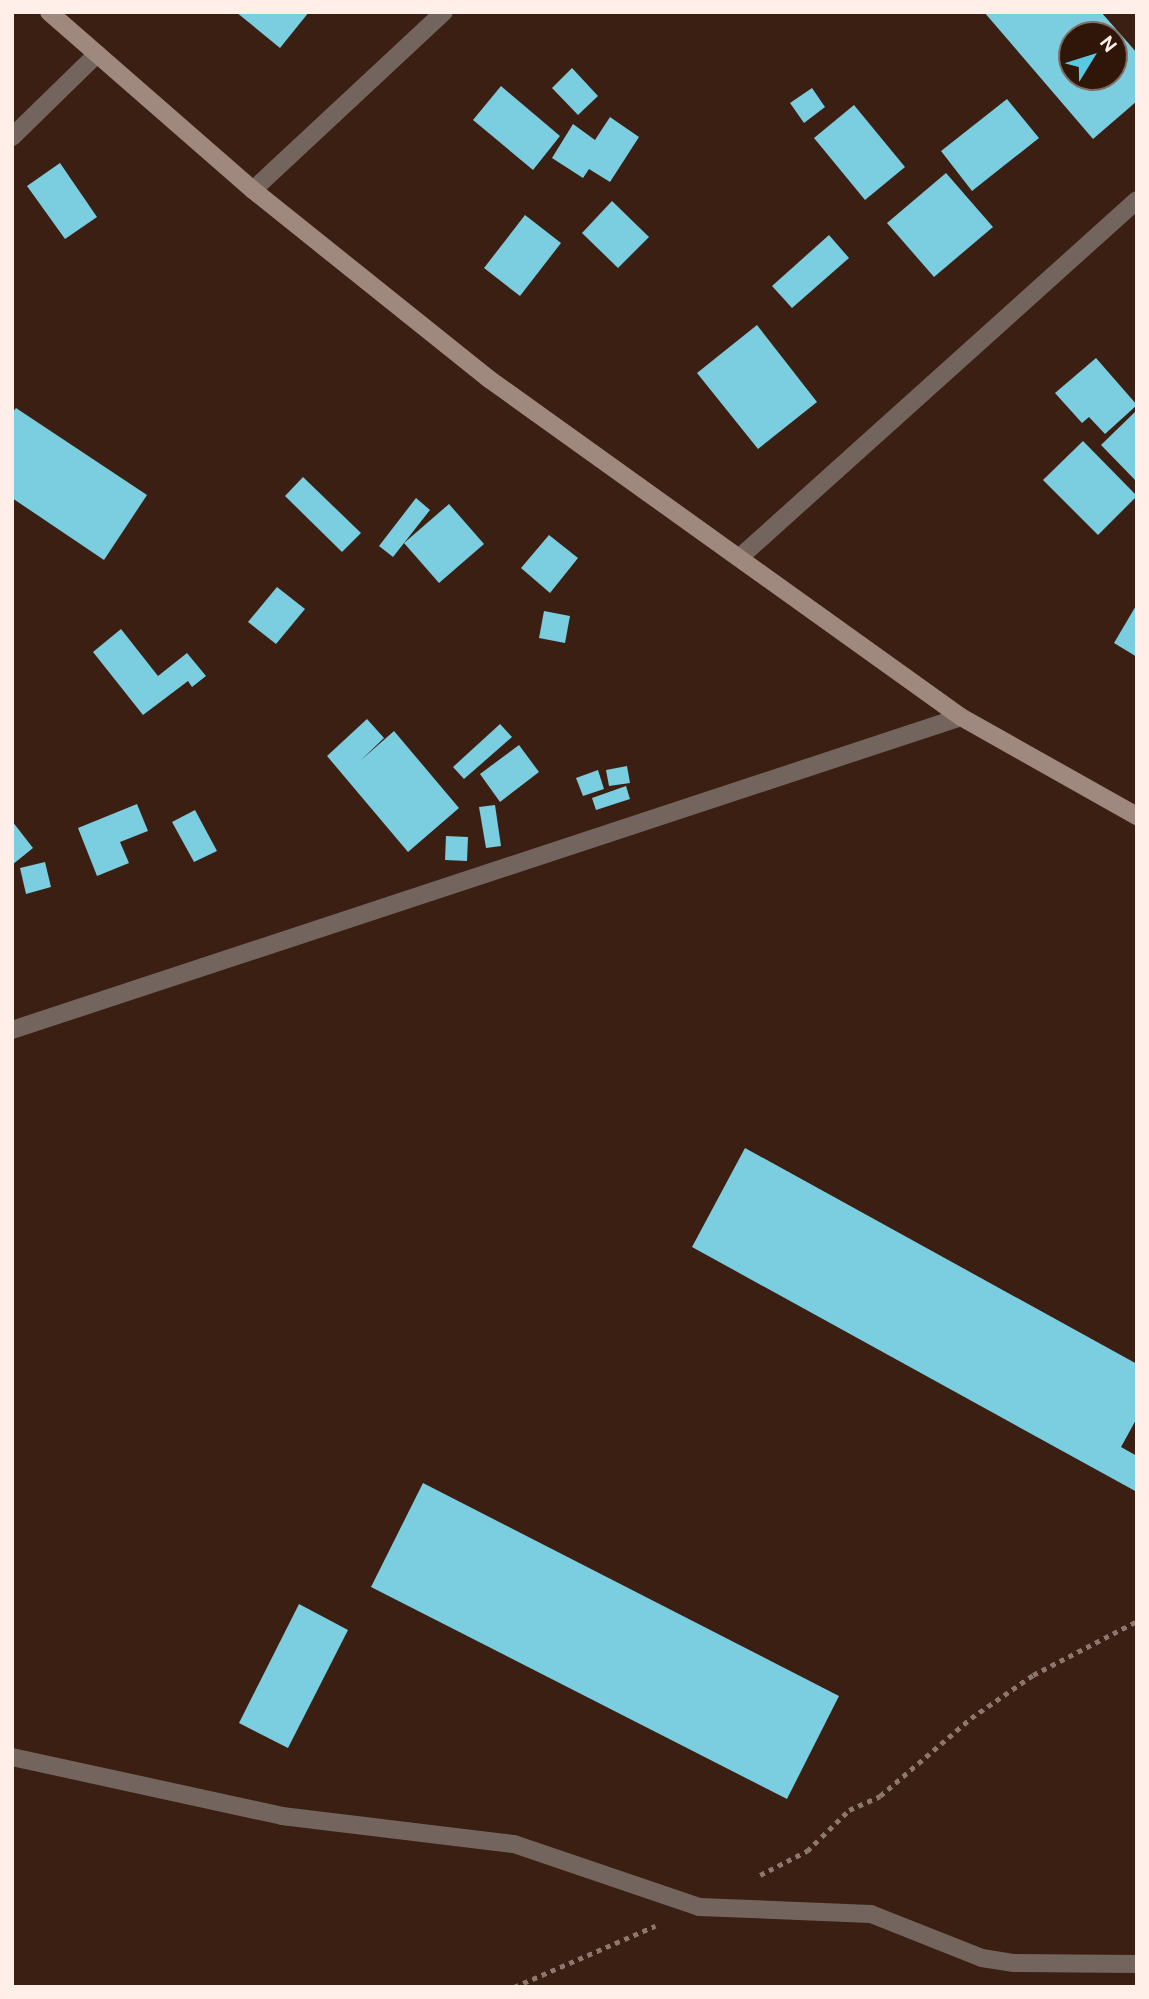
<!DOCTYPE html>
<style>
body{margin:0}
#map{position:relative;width:1149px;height:1999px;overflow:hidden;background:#3a1f12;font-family:"DM Sans",sans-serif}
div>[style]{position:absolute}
.building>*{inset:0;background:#7bcde0}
.path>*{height:4.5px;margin-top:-2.25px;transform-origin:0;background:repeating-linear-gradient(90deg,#8d776c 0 5px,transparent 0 10px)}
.street>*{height:18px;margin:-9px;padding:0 9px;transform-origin:9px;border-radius:9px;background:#73655e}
.secondary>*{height:18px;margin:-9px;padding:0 9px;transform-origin:9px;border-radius:9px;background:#9f887d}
span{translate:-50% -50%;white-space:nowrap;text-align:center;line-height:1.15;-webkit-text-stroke:7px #2f1608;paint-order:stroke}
.frame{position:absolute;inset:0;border:14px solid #ffefe8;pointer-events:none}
.north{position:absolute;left:1058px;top:21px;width:70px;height:70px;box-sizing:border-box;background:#2f1608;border:2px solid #826d62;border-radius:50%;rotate:52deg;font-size:19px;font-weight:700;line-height:28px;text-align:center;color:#ffefe8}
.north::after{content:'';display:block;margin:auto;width:24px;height:32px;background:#57c9e2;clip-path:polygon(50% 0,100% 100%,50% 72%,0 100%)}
</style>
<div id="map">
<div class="building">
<i style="clip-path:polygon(236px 12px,309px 12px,280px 48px)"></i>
<i style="clip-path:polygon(evenodd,984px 12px,1101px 12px,1137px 53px,1137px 101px,1093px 139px,984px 12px,1072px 35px,1114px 35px,1114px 77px,1072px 77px,1072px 35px)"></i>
<i style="clip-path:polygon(572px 68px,598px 96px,578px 115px,552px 88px)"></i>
<i style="clip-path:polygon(501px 86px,560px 136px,533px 170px,473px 120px)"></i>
<i style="clip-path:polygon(812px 88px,825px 107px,804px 123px,790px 103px)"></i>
<i style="clip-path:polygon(1007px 99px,1039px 138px,972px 191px,941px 151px)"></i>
<i style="clip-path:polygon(854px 105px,905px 167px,865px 200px,814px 138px)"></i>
<i style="clip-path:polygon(610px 117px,639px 137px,610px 182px,589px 169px,583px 178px,552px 158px,573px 124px,595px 140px)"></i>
<i style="clip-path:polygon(60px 163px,97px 217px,65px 239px,27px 186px)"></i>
<i style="clip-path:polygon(946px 173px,993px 227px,934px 277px,887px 223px)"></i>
<i style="clip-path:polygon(612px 201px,649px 237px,618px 268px,582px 233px)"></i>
<i style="clip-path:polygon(525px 215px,561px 243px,520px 296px,484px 268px)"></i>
<i style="clip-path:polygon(829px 235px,849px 258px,792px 308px,772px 286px)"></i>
<i style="clip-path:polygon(757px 325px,817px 402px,758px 449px,697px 373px)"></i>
<i style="clip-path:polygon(1096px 358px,1137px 405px,1105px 434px,1089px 417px,1082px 423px,1055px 393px)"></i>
<i style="clip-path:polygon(16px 408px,147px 495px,104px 560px,12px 498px,12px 413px)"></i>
<i style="clip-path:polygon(1137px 410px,1137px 482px,1101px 445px)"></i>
<i style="clip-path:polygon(1083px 441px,1137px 496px,1098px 535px,1043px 480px)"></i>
<i style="clip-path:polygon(303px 477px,361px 533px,342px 552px,285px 496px)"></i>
<i style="clip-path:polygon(416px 498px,430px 510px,393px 557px,379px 546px)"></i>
<i style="clip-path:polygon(449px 504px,484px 544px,439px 583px,404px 543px)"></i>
<i style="clip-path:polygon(549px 535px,578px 558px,550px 593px,521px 568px)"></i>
<i style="clip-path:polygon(277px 587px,305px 609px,276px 644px,248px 622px)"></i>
<i style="clip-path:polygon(1137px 604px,1137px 657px,1114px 643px)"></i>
<i style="clip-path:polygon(544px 611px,570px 616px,565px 643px,539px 638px)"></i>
<i style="clip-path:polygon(121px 629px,158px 676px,187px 653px,206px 676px,192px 687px,188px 681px,143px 715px,93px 652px)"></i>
<i style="clip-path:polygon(367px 719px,384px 738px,360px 761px,394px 731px,459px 808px,408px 852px,327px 756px)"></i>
<i style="clip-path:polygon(500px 724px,512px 737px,464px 779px,453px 767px)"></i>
<i style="clip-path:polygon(519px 745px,539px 772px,500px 802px,480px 774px)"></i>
<i style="clip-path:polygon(627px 766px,630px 783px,609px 786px,606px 770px)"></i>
<i style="clip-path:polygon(598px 770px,604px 789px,583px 796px,576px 778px)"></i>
<i style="clip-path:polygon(626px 786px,630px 799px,596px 810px,592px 798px)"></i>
<i style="clip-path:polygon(137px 804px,148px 831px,120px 842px,129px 863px,97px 876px,78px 828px)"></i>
<i style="clip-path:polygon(495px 805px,501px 846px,486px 848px,479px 807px)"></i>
<i style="clip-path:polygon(195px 810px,217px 851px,194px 862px,172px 822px)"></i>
<i style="clip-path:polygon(12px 821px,33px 848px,12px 865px)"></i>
<i style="clip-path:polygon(446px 836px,468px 837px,467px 861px,445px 860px)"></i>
<i style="clip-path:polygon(45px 862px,51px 887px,26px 894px,20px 868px)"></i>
<i style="clip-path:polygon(745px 1148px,1137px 1364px,1137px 1418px,1121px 1447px,1137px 1456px,1137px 1492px,692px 1247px)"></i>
<i style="clip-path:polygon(423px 1483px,839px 1696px,787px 1799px,371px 1587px)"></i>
<i style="clip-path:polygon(299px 1604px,348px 1630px,288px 1748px,239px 1723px)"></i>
</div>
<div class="path">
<i style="left:760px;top:1875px;width:53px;rotate:-27.1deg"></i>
<i style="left:807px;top:1851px;width:59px;rotate:-44.3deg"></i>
<i style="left:849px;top:1810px;width:34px;rotate:-24deg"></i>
<i style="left:880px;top:1796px;width:120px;rotate:-40.6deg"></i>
<i style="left:971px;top:1718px;width:75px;rotate:-34.7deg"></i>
<i style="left:1033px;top:1675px;width:117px;rotate:-27.4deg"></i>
<i style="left:514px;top:1987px;width:154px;rotate:-23.4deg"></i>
</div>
<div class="street">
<i style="left:12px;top:137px;width:119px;rotate:-44.3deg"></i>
<i style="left:253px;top:190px;width:261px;rotate:-43deg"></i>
<i style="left:739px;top:558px;width:535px;rotate:-41.97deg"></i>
<i style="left:12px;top:1030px;width:999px;rotate:-18.25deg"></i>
<i style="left:12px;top:1757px;width:276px;rotate:12.3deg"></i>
<i style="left:282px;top:1816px;width:234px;rotate:6.9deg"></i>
<i style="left:514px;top:1844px;width:195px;rotate:18.8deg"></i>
<i style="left:699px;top:1907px;width:172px;rotate:2.3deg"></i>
<i style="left:871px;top:1914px;width:119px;rotate:21.6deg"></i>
<i style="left:982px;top:1958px;width:31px;rotate:9deg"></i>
<i style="left:1013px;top:1963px;width:124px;rotate:0.5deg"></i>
</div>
<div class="secondary">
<i style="left:49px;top:12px;width:271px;rotate:41.1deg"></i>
<i style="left:253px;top:190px;width:302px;rotate:38.7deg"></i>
<i style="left:489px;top:379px;width:581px;rotate:35.61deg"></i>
<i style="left:961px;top:717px;width:202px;rotate:29.4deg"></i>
</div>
<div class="frame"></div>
<div class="north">N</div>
</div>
